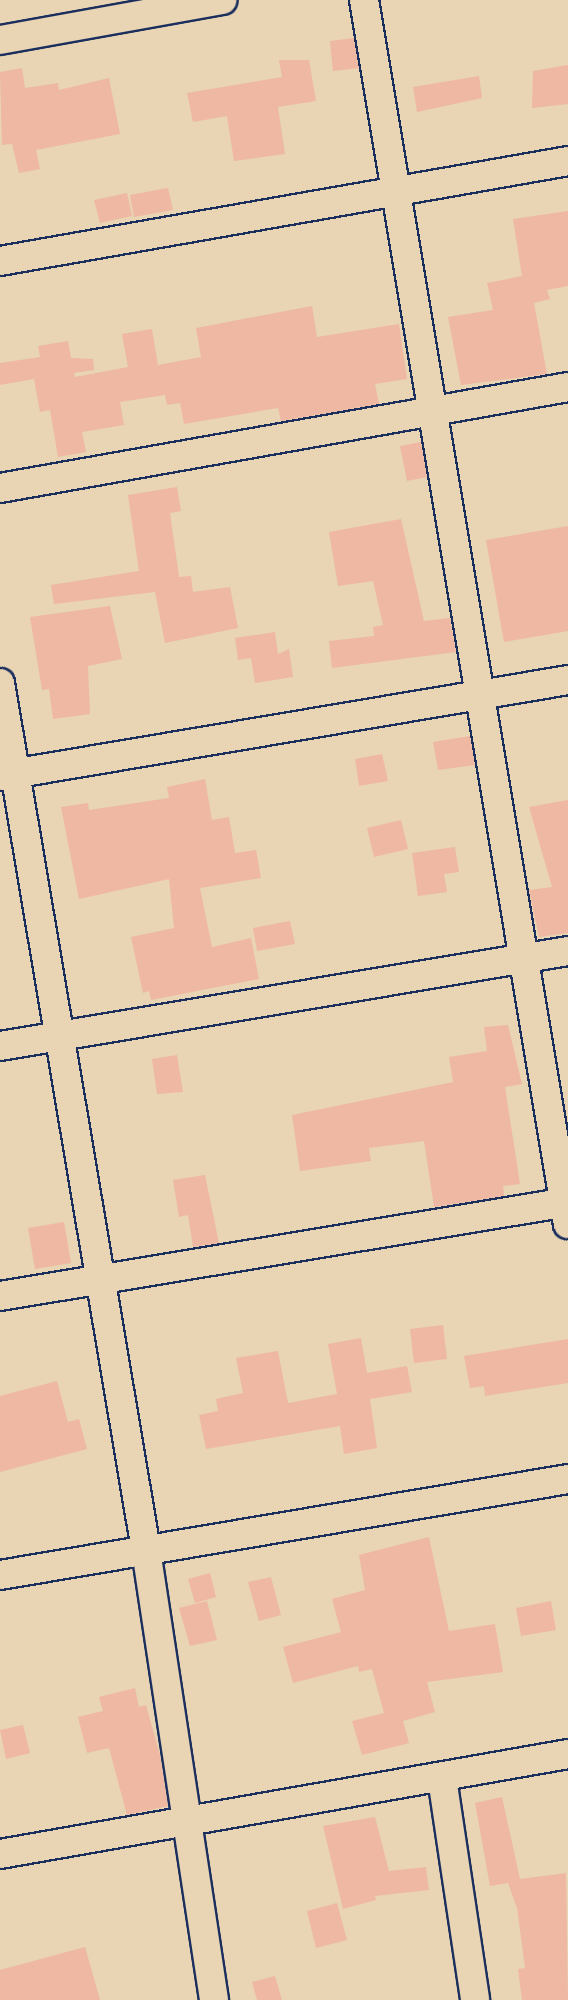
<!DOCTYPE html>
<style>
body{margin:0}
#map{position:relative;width:568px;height:2000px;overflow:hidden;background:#e9d4b3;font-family:Mali,sans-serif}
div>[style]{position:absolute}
.building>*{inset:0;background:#eeb8a3}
.roads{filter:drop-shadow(2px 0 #1b2f5e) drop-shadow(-2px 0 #1b2f5e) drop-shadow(0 2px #1b2f5e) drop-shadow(0 -2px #1b2f5e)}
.minor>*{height:28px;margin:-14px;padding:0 14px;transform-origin:14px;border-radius:14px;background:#e9d4b3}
span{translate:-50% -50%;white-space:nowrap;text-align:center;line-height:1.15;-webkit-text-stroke:5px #e9d4b3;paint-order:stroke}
</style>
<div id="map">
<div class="building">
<i style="clip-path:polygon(354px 38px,359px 68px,333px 71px,330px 41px)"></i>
<i style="clip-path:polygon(279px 60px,309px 60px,316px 101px,278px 107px,285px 154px,234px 161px,227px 116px,193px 122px,187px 93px,282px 77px)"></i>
<i style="clip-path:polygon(568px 65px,568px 104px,532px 108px,533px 71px)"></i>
<i style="clip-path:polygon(22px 68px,25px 88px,58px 83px,59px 90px,109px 78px,120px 134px,36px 150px,40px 169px,19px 173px,12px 144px,2px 145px,0 72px)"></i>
<i style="clip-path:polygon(479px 76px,482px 98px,417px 112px,413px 87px)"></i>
<i style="clip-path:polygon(168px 188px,173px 210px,134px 217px,130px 195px)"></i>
<i style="clip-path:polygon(127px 193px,132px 216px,100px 223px,94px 200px)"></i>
<i style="clip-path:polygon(568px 211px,568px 286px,547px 290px,550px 299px,534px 303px,547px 374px,461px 385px,448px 317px,493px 310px,487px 283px,522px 276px,513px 219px)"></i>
<i style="clip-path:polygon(312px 306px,317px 337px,399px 324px,407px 379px,375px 384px,379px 404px,281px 421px,278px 408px,184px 424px,180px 403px,167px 405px,165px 395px,120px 402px,124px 425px,82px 432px,86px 452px,58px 457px,50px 410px,40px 412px,34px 379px,0 385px,0 363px,40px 357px,38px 346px,68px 341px,71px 358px,93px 359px,94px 370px,74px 373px,75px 377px,128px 367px,122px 334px,152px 329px,158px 365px,201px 357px,196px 328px)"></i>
<i style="clip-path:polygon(421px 442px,427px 477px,407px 481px,400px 446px)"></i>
<i style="clip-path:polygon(177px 487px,181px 511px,170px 513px,179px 577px,191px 576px,193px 592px,230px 587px,238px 628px,165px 643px,155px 592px,54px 604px,51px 585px,139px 571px,128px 495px)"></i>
<i style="clip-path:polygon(401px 519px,424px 621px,450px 618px,456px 652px,332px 668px,329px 641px,374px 636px,373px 627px,383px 625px,373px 581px,338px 586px,329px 532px)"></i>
<i style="clip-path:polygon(568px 526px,568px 631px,504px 642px,486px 540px)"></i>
<i style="clip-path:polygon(110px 606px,122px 659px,88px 666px,90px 714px,53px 719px,49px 689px,42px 690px,30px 617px)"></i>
<i style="clip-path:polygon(275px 632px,278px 654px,289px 649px,293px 677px,255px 683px,251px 658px,238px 660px,235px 638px)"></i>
<i style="clip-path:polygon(470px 736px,475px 765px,438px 770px,433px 742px)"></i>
<i style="clip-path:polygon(382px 754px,388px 781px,359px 786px,355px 759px)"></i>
<i style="clip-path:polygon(205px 779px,212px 820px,229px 817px,235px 853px,256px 850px,261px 878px,200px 888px,212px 947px,251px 938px,259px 979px,151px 1000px,149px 991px,143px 993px,131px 937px,174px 928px,169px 879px,79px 899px,61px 807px,88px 803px,89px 810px,169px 798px,167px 787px)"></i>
<i style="clip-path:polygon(568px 800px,568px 933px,539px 937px,529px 890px,552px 887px,529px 807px)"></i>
<i style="clip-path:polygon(401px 820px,408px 849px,374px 857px,367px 828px)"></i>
<i style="clip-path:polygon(455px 847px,459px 872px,444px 874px,447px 892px,418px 896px,412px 853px)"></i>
<i style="clip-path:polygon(290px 921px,295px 944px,257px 951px,253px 928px)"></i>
<i style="clip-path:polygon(508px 1025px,522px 1084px,505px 1087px,520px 1184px,503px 1186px,504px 1196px,434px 1207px,424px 1141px,369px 1148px,371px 1161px,300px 1171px,292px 1115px,453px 1082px,449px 1057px,487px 1051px,484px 1027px)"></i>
<i style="clip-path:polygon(177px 1055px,183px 1092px,157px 1094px,152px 1059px)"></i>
<i style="clip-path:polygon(205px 1175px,219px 1243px,193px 1247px,188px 1215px,179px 1217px,173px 1180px)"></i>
<i style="clip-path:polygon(64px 1222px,71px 1263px,35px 1269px,28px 1228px)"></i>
<i style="clip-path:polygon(443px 1325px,447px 1359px,414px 1363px,410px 1329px)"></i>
<i style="clip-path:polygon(361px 1338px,367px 1373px,407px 1366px,412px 1392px,370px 1399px,377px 1448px,344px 1454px,340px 1426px,206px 1449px,199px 1415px,218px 1411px,216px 1399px,243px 1393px,236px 1358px,278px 1351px,288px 1403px,337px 1394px,328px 1344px)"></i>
<i style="clip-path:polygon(568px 1339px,568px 1383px,485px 1396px,484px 1386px,470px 1388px,464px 1356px)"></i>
<i style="clip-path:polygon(57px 1381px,68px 1422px,79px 1419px,87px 1449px,0 1472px,0 1396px)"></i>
<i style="clip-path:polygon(429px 1537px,449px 1631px,495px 1624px,503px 1672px,427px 1682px,435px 1712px,403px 1721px,409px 1743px,362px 1755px,352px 1721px,384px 1713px,372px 1669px,359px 1672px,358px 1666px,293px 1683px,283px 1647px,341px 1632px,332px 1599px,365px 1590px,359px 1555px)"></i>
<i style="clip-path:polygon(210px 1573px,216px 1597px,195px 1603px,188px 1579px)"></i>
<i style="clip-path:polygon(271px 1577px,281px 1615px,259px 1621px,248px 1582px)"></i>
<i style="clip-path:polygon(207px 1601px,217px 1640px,190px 1646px,179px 1608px)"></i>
<i style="clip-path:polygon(551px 1601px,556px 1630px,521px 1636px,516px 1608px)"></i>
<i style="clip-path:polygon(135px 1688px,139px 1707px,146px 1705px,160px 1755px,168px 1806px,127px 1815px,109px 1748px,87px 1753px,78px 1717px,103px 1711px,99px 1697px)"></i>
<i style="clip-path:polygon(23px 1725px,30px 1753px,6px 1759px,0 1730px)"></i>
<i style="clip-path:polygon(502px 1797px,520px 1879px,566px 1873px,568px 2000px,522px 2000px,518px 1969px,525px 1968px,517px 1908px,508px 1883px,490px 1886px,475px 1803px)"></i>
<i style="clip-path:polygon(375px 1817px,389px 1871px,426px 1867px,429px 1890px,375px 1896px,376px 1900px,343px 1909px,323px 1826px)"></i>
<i style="clip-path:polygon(337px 1903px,347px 1940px,316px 1948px,307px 1911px)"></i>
<i style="clip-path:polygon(85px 1947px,100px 2000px,0 2000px,0 1970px)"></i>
<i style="clip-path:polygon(275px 1976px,282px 2000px,257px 2000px,252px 1982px)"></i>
</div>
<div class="roads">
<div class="minor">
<i style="left:364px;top:0;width:1241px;rotate:80.54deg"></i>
<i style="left:0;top:40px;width:226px;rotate:-10.2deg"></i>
<i style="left:0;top:261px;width:577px;rotate:-9.98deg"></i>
<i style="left:0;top:488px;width:577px;rotate:-10.08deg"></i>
<i style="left:0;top:683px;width:879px;rotate:80.44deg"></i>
<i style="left:146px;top:1550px;width:455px;rotate:81.4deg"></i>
<i style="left:0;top:776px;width:576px;rotate:-9.59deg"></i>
<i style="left:0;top:1046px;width:576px;rotate:-9.5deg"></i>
<i style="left:0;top:1296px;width:576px;rotate:-9.4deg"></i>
<i style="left:0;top:1575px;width:576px;rotate:-9.59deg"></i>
<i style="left:442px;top:1778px;width:224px;rotate:81.5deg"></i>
<i style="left:0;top:1854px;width:577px;rotate:-9.98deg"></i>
</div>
</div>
</div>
